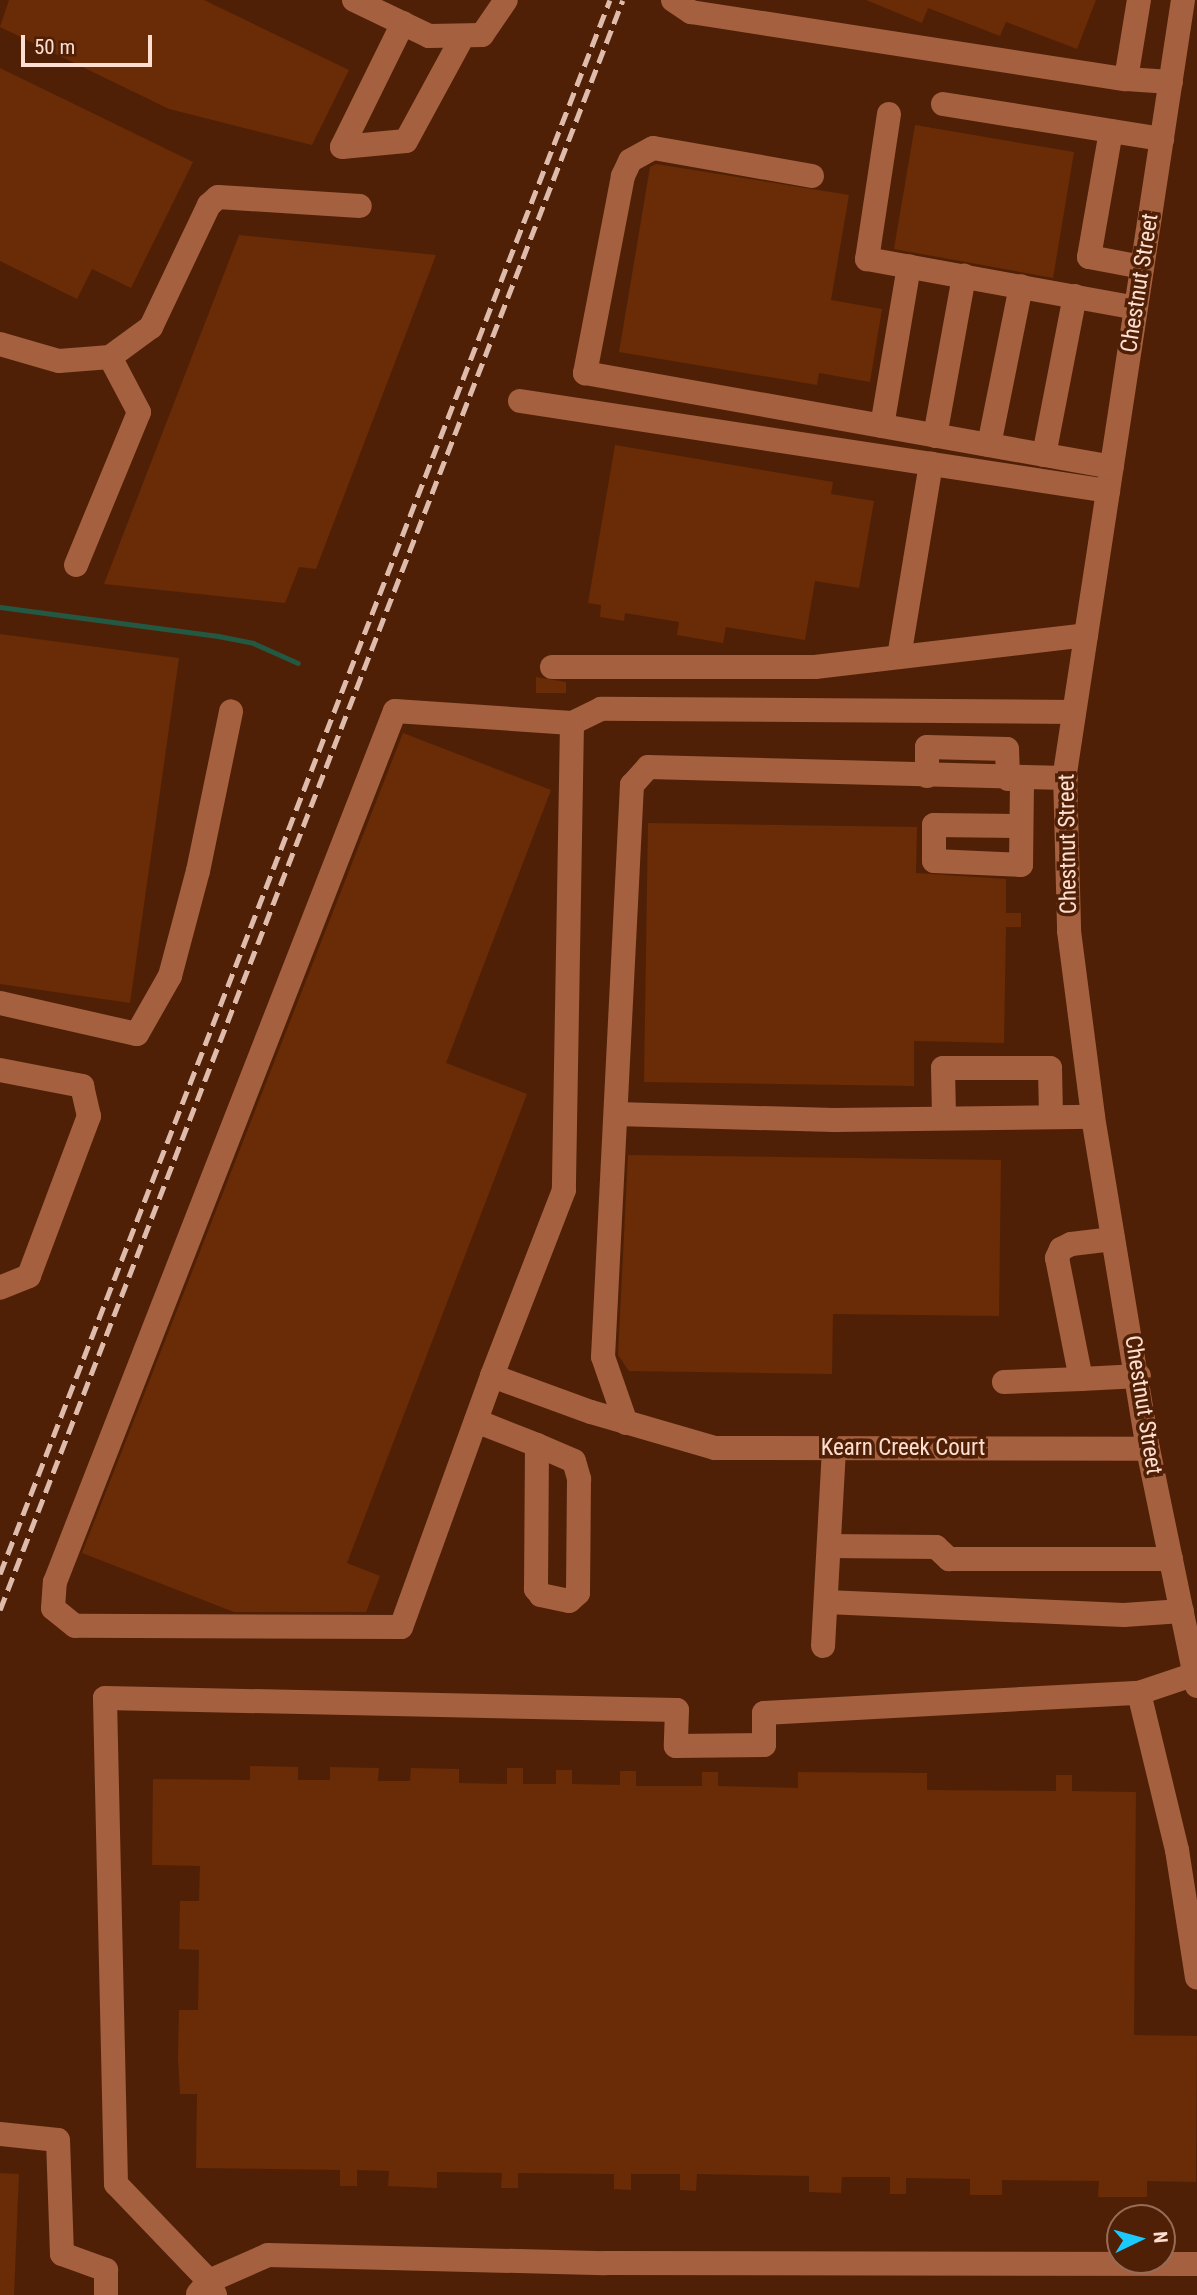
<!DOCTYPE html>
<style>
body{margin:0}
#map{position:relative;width:1197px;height:2295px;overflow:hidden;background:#502006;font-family:"Roboto Condensed",sans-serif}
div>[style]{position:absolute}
.stream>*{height:5px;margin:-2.5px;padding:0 2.5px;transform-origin:2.5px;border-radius:2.5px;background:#235843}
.building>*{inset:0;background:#6a2b07}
.minor>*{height:24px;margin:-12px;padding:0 12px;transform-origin:12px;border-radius:12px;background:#a56040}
.rail>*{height:5px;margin-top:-2.5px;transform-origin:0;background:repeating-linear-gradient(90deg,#debbab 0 14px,transparent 0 21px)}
span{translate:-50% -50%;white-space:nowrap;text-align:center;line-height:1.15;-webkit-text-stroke:7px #502006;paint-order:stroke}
.street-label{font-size:23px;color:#feded0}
.north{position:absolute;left:1106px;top:2204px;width:70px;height:70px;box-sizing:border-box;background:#502006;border:2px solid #966c57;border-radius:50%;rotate:85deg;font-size:19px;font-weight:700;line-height:28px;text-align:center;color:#feded0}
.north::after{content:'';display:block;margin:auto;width:24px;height:32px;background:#1cc9fc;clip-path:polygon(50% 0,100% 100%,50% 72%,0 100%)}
.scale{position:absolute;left:21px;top:35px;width:131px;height:32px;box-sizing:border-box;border:4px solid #feded0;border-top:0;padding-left:9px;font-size:21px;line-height:24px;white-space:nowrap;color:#feded0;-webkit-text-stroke:5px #502006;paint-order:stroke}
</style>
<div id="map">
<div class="stream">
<i style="left:0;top:607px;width:220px;rotate:7.6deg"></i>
<i style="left:218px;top:636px;width:36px;rotate:11deg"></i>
<i style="left:253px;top:643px;width:49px;rotate:24deg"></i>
</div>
<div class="building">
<i style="clip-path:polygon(9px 0,204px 0,349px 70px,312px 145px,169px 109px,0 27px)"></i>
<i style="clip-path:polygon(866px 0,1096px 0,1077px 49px,1006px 22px,1000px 36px,928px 8px,922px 23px)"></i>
<i style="clip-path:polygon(0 68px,193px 162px,131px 288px,92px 269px,77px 299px,0 261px)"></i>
<i style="clip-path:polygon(915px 125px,1074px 152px,1053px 278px,894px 249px)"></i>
<i style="clip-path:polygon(656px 164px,849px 195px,831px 300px,882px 309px,870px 382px,819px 373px,817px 385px,619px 352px,650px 167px)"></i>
<i style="clip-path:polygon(239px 235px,436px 255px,316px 569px,299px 567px,285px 603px,104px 584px)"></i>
<i style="clip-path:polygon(615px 445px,833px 482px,831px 494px,874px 501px,859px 588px,815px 581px,805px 640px,726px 627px,723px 643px,677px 635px,679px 622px,625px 613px,624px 621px,600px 617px,601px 605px,588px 603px)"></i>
<i style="clip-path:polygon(0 634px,179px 658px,130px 1003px,0 984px)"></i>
<i style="clip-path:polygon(536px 677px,566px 682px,566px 693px,536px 693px)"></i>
<i style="clip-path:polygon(403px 733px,551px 790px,446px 1063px,527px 1094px,347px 1563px,380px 1576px,366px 1612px,234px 1612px,82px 1553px)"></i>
<i style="clip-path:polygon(648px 823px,917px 827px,916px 873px,1006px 879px,1006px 913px,1021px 913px,1021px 927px,1006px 927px,1004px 1043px,914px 1041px,914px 1086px,644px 1082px)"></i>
<i style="clip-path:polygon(628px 1155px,1001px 1160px,999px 1316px,833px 1314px,832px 1374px,629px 1371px,618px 1355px)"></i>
<i style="clip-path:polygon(250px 1766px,298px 1767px,298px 1780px,330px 1780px,330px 1767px,379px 1768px,378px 1781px,410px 1781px,411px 1768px,459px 1769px,459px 1783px,507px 1784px,507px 1768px,523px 1768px,523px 1784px,556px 1784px,556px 1770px,572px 1770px,572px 1784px,620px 1785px,620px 1771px,636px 1771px,636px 1786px,702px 1786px,702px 1772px,718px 1772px,718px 1786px,798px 1788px,798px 1772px,927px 1773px,927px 1790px,1056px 1791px,1056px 1775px,1072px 1775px,1072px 1791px,1136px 1792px,1134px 2035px,1197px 2036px,1196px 2182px,1147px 2181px,1147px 2197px,1098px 2197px,1099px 2181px,1002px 2180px,1002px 2195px,970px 2195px,970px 2179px,906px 2178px,906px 2194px,890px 2194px,890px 2177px,842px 2177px,841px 2193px,809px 2192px,809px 2176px,697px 2174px,696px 2191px,680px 2190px,680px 2174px,631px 2174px,631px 2190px,614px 2189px,614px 2174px,518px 2173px,518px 2188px,501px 2188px,502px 2173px,437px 2172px,437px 2188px,388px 2186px,389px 2171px,357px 2170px,357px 2186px,340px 2186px,340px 2170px,196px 2168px,197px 2094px,180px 2094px,178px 2058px,179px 2010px,198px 2010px,199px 1950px,179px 1949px,180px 1901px,199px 1901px,200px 1866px,152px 1865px,153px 1779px,250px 1780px)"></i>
<i style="clip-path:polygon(0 2173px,19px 2174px,14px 2295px,0 2295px)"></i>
</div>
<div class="minor">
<i style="left:354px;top:0;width:83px;rotate:25.6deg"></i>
<i style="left:429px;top:36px;width:53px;rotate:-1.1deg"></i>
<i style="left:482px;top:35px;width:42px;rotate:-55.6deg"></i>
<i style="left:673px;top:0;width:22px;rotate:34deg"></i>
<i style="left:691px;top:12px;width:440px;rotate:8.8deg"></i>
<i style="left:1126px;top:79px;width:45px;rotate:3.8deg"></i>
<i style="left:1183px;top:0;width:782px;rotate:98.68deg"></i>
<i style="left:1065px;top:773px;width:158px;rotate:88.5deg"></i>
<i style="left:1069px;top:931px;width:188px;rotate:82.6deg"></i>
<i style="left:1093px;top:1117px;width:337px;rotate:80.6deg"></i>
<i style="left:1148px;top:1449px;width:242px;rotate:78.3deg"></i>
<i style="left:403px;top:23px;width:138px;rotate:116.2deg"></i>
<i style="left:342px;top:147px;width:64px;rotate:-5.4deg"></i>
<i style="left:406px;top:141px;width:119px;rotate:-61.5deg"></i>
<i style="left:1126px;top:79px;width:80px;rotate:-80.7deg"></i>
<i style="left:943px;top:104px;width:222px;rotate:9.1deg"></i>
<i style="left:889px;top:114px;width:147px;rotate:98.6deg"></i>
<i style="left:867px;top:259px;width:273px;rotate:10.3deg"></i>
<i style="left:1111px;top:131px;width:128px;rotate:99.9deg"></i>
<i style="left:1089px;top:257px;width:54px;rotate:10.7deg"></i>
<i style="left:812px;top:176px;width:161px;rotate:-170deg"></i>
<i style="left:653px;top:148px;width:26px;rotate:151deg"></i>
<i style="left:630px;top:161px;width:17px;rotate:115deg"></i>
<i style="left:623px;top:176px;width:201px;rotate:100.9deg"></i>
<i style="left:585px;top:373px;width:535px;rotate:10.11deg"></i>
<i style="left:0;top:344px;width:61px;rotate:16.1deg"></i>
<i style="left:59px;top:361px;width:51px;rotate:-4.5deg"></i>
<i style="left:110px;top:357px;width:51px;rotate:-36.2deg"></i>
<i style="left:151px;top:327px;width:135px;rotate:-64.6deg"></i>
<i style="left:209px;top:205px;width:12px;rotate:-42deg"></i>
<i style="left:218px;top:197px;width:142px;rotate:3.6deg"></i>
<i style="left:520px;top:401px;width:595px;rotate:8.7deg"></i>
<i style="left:882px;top:426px;width:162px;rotate:-80.4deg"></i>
<i style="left:935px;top:436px;width:163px;rotate:-79.7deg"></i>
<i style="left:989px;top:445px;width:162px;rotate:-78.6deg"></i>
<i style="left:1044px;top:455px;width:162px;rotate:-79deg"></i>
<i style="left:76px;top:565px;width:165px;rotate:-67.6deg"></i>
<i style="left:139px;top:412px;width:62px;rotate:-117.8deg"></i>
<i style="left:899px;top:657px;width:196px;rotate:-80.6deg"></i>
<i style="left:552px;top:667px;width:263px"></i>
<i style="left:815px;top:667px;width:273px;rotate:-6.7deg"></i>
<i style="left:1074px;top:712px;width:473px;rotate:-179.6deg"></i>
<i style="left:601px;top:709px;width:32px;rotate:154deg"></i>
<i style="left:572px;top:723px;width:467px;rotate:91deg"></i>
<i style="left:564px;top:1190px;width:199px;rotate:111.2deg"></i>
<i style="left:492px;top:1376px;width:105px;rotate:20deg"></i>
<i style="left:591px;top:1412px;width:129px;rotate:16.2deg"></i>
<i style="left:715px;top:1448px;width:433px;rotate:0.1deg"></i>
<i style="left:927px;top:776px;width:29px;rotate:-90deg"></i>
<i style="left:927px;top:747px;width:80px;rotate:1.4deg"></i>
<i style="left:1007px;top:749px;width:30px;rotate:88deg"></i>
<i style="left:1021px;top:826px;width:87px;rotate:-179.3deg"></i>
<i style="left:934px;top:825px;width:36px;rotate:90deg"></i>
<i style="left:934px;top:861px;width:87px;rotate:2.6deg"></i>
<i style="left:1021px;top:865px;width:87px;rotate:-89.3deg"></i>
<i style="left:0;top:1003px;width:140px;rotate:12.8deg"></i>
<i style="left:137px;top:1034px;width:67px;rotate:-60.4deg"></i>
<i style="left:170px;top:976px;width:109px;rotate:-75.1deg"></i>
<i style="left:198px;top:871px;width:163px;rotate:-78.3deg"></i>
<i style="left:0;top:1070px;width:84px;rotate:11deg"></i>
<i style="left:82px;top:1086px;width:31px;rotate:77deg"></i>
<i style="left:89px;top:1116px;width:171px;rotate:110.6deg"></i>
<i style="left:29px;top:1276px;width:31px;rotate:158deg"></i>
<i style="left:616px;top:1114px;width:218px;rotate:1.6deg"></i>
<i style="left:834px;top:1120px;width:259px;rotate:-0.7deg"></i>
<i style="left:944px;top:1116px;width:48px;rotate:-91.2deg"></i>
<i style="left:943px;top:1068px;width:107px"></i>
<i style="left:1050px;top:1068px;width:48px;rotate:88.8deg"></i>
<i style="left:1113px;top:1239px;width:42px;rotate:173.2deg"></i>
<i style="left:1071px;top:1244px;width:11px;rotate:153deg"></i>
<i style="left:1061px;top:1249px;width:10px;rotate:114deg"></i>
<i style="left:1057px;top:1258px;width:123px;rotate:78.8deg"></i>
<i style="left:1081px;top:1379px;width:58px;rotate:-3deg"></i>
<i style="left:492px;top:1376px;width:267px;rotate:109.9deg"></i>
<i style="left:401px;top:1627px;width:326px;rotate:-179.8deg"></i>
<i style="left:75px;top:1626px;width:28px;rotate:-141deg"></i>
<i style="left:53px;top:1608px;width:26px;rotate:-86deg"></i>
<i style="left:55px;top:1582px;width:935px;rotate:-68.68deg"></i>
<i style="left:395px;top:711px;width:177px;rotate:3.9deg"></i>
<i style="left:1004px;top:1382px;width:77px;rotate:-2.2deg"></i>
<i style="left:476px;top:1421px;width:66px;rotate:21.5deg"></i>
<i style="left:537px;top:1445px;width:40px;rotate:23.4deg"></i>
<i style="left:574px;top:1461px;width:19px;rotate:74deg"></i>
<i style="left:579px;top:1479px;width:114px;rotate:90.5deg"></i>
<i style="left:578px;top:1593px;width:12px;rotate:138deg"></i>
<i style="left:569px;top:1601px;width:29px;rotate:-168deg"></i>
<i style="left:541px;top:1595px;width:8px;rotate:-130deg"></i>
<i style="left:536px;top:1589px;width:144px;rotate:-89.6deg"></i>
<i style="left:626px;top:1423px;width:70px;rotate:-109.2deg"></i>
<i style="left:603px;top:1357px;width:573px;rotate:-87.1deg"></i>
<i style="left:632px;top:785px;width:24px;rotate:-48deg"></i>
<i style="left:648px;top:767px;width:418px;rotate:1.5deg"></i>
<i style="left:829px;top:1546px;width:107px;rotate:0.5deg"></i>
<i style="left:936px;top:1547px;width:18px;rotate:43deg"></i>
<i style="left:949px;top:1559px;width:222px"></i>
<i style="left:826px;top:1602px;width:298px;rotate:2.5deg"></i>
<i style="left:1124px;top:1615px;width:58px;rotate:-3.9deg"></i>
<i style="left:823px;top:1646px;width:198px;rotate:-86.8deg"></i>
<i style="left:1195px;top:1674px;width:59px;rotate:161.3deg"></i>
<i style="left:1139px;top:1693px;width:162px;rotate:76.4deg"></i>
<i style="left:1177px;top:1850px;width:129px;rotate:81.1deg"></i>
<i style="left:0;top:2134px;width:58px;rotate:5.9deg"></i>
<i style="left:58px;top:2140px;width:114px;rotate:88deg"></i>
<i style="left:62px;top:2254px;width:47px;rotate:20deg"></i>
<i style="left:106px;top:2270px;width:25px;rotate:90deg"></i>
<i style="left:198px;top:2294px;width:17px;rotate:-50deg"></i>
<i style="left:209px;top:2281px;width:64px;rotate:-23.8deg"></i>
<i style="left:268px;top:2255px;width:337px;rotate:1.4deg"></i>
<i style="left:605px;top:2263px;width:592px;rotate:0.1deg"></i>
<i style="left:215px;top:2295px;width:15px;rotate:-113deg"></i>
<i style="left:209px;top:2281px;width:134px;rotate:-133.8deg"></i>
<i style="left:116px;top:2184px;width:486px;rotate:-91.3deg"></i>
<i style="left:105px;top:1698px;width:572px;rotate:1.2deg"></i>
<i style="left:677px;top:1710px;width:36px;rotate:92deg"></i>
<i style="left:676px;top:1746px;width:88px;rotate:-0.7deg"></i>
<i style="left:764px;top:1745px;width:32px;rotate:-90deg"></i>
<i style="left:764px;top:1713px;width:376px;rotate:-3.1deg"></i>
</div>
<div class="rail">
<i style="left:0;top:1574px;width:1688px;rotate:-68.82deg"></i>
<i style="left:0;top:1610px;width:1726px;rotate:-68.85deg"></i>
</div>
<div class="street-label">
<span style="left:1140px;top:283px;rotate:-81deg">Chestnut Street</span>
<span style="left:1068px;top:844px;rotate:-91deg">Chestnut Street</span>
<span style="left:1143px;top:1405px;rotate:81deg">Chestnut Street</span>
<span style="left:903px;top:1448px">Kearn Creek Court</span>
</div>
<div class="north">N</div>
<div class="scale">50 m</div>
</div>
